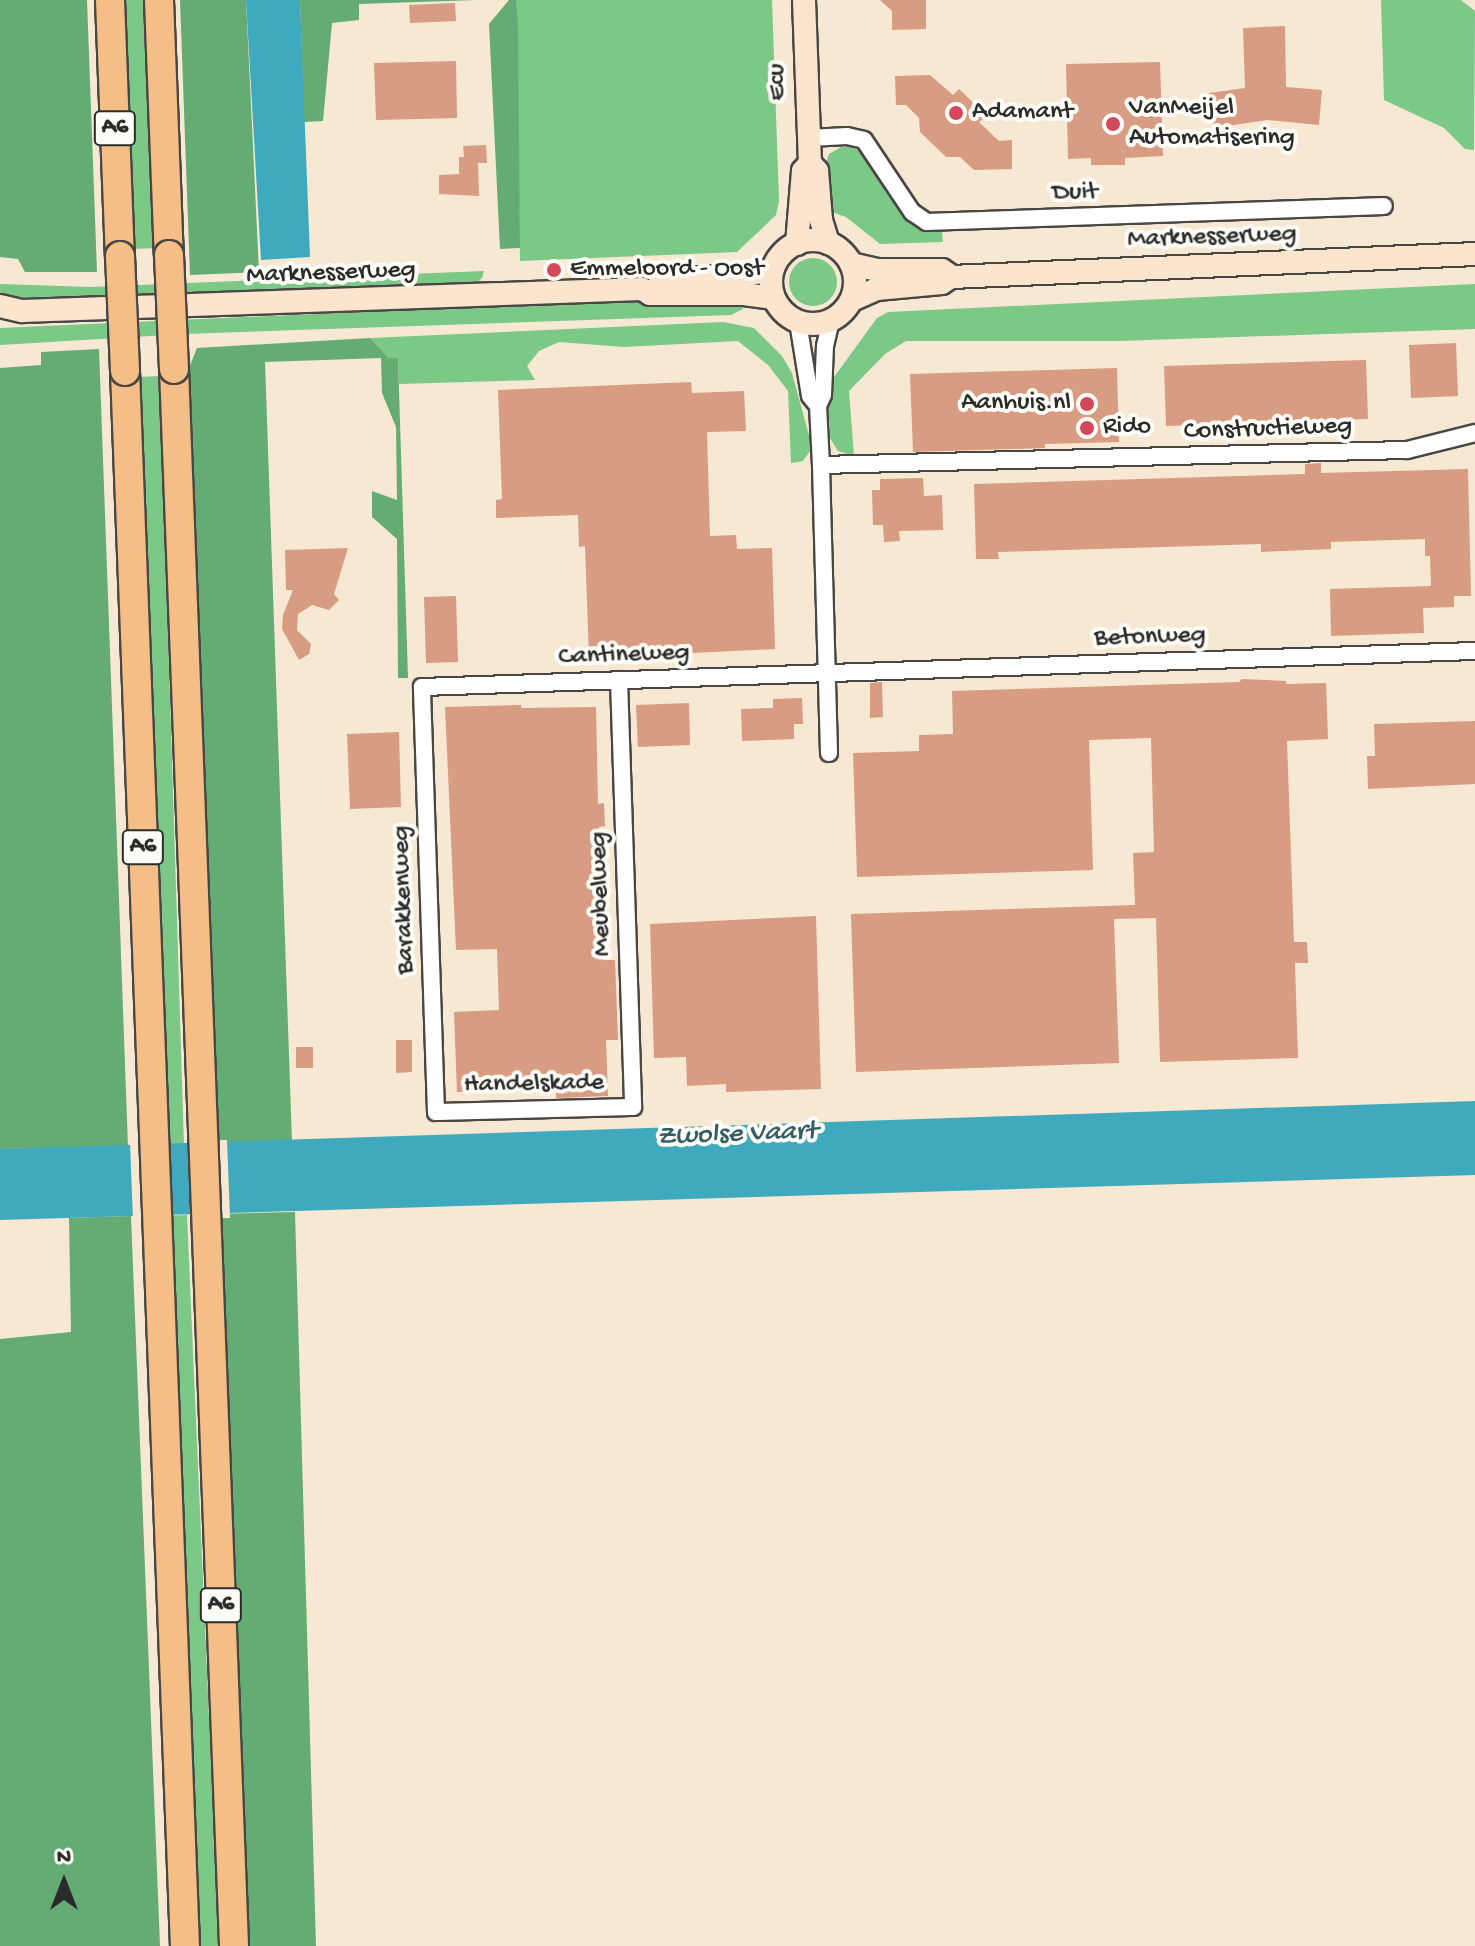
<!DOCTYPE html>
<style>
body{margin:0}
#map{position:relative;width:1475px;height:1946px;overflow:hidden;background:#f6e8d2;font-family:"Gochi Hand",sans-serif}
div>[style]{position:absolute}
.green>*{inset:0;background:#7bc887}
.round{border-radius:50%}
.forest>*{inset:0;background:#64ac74}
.water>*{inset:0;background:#3faabe}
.pier>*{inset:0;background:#f6e8d2}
.building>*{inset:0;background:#d89c82}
.roads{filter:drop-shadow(2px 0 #494744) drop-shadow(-2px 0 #494744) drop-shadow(0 2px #494744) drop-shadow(0 -2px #494744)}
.street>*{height:16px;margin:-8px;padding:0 8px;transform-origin:8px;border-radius:8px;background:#fff}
.secondary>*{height:22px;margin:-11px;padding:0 11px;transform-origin:11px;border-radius:11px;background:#fbe5cf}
.secondary>.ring{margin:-11px;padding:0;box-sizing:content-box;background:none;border:22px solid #fbe5cf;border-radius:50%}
.highway>*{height:28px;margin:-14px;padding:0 14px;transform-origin:14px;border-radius:14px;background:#f6be87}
.bridges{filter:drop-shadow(2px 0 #494744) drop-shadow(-2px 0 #494744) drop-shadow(0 2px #494744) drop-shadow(0 -2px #494744)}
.highway-bridge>*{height:28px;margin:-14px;padding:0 14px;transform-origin:14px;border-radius:14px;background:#f6be87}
.dots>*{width:22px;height:22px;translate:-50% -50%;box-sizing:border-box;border:4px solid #fdfcf7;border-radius:50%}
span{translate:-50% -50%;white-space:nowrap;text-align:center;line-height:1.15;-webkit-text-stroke:8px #fdfcf7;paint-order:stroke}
.shield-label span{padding:2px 6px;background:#fdfcf7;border:2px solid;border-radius:6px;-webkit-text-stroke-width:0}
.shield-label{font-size:24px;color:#2b2b2b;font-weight:700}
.street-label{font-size:26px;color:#2b2b2b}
.poi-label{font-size:26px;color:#2b2b2b}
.left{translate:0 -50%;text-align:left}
.right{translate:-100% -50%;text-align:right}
.water-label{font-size:28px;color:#335e66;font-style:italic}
.north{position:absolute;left:24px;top:1842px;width:80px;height:80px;-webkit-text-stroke:6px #fdfcf7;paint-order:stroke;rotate:0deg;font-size:22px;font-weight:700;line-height:32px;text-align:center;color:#2b2b2b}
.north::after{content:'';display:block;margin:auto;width:28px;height:36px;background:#2b2b2b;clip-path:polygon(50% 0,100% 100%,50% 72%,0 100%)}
</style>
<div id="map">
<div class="green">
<i style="clip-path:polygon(119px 0,149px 0,156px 248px,131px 249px)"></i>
<i style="clip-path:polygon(516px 0,772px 0,779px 201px,776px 215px,737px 252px,520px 261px)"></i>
<i style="clip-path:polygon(1381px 0,1461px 0,1475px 11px,1474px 150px,1465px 149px,1444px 128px,1384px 100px)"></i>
<i style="clip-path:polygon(841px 147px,852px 147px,865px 154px,910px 223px,926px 231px,942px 232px,943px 242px,880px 244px,846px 217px,826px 210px,823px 172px,829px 154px)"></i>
<i class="round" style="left:789px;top:258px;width:48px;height:48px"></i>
<i style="clip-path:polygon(484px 271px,482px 278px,473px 286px,0 299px,0 284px,90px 287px)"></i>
<i style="clip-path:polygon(1475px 284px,1475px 329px,1119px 341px,906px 341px,885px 354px,849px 391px,854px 456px,838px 451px,830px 438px,828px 405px,834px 377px,877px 318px,888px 312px)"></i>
<i style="clip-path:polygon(627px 300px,740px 300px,743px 309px,731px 315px,184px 334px,0 345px,0 328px)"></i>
<i style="clip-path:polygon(723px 322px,754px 328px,782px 356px,792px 373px,810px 439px,810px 451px,803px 461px,791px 463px,788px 391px,768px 365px,738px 341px,624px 347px,559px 342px,539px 351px,527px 366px,535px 380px,399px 384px,398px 358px,389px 358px,370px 338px)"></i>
<i style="clip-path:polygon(160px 376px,184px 1145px,157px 1146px,137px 377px)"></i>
<i style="clip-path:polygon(187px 1215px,219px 1946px,190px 1946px,160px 1216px)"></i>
</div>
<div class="forest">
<i style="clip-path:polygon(0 0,87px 0,97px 272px,25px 272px,18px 259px,0 257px)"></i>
<i style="clip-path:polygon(180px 0,246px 0,259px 272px,190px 275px)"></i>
<i style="clip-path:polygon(300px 0,477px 0,359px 4px,359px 20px,332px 23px,323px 121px,304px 122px)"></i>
<i style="clip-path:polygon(509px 0,516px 0,518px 24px,520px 248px,500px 249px,489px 24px)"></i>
<i style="clip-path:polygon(370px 338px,389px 358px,398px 358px,408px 678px,398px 678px,397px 539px,372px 517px,372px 491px,397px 500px,396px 427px,382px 393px,381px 358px,265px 362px,292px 1142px,210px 1144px,184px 380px,197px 348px)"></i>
<i style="clip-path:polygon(99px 349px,128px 1147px,0 1149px,0 368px,41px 365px,41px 352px)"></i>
<i style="clip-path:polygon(295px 1212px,316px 1946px,243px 1946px,212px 1214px)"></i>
<i style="clip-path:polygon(131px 1216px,160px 1946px,0 1946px,0 1339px,71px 1332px,69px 1218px)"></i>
</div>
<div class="water">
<i style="clip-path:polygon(246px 0,300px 0,310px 257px,261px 260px)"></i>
<i style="clip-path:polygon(1475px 1101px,1475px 1175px,0 1220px,0 1149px)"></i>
</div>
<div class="pier">
<i style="clip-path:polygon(227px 1140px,230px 1218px,191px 1219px,188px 1141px)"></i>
<i style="clip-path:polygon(168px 1142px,171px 1219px,133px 1220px,130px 1143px)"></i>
</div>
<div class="building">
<i style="clip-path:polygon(880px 0,926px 0,926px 29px,892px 30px,892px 11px)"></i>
<i style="clip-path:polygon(455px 3px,456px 21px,410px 23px,409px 5px)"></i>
<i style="clip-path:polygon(1285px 26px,1286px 87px,1322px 90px,1319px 125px,1267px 120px,1214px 128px,1209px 93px,1245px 88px,1243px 28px)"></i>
<i style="clip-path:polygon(456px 61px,457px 118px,376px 120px,374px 63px)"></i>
<i style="clip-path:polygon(1160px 62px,1163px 156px,1125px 158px,1125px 165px,1091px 165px,1091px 158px,1068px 159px,1066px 64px)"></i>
<i style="clip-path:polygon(930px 75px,953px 95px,959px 89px,987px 116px,979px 122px,999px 141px,1012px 140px,1012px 169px,974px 170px,960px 157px,946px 157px,920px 132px,919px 118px,906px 105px,896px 105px,895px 76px)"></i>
<i style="clip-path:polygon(486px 145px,487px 163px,478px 163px,479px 196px,439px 194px,439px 175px,459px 174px,459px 157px,464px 157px,463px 146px)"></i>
<i style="clip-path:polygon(1456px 343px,1458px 396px,1411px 398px,1409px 345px)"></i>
<i style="clip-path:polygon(1366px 360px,1368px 419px,1166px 426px,1164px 366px)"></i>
<i style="clip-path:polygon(1117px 368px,1119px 442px,1045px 444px,1045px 448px,913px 452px,910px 374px)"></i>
<i style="clip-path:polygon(691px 382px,692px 393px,744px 391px,746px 431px,707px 432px,710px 536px,736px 535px,737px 549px,772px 548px,775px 649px,589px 658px,585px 546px,579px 547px,578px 515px,496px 518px,496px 500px,502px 499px,498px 390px)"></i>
<i style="clip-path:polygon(1321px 463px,1321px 473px,1468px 469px,1471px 596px,1454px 596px,1454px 607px,1423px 608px,1424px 633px,1331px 636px,1330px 589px,1431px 586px,1430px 556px,1425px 556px,1425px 539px,1331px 542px,1331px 549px,1261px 552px,1261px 544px,998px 552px,999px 559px,976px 559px,974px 484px,1305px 474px,1305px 464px)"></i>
<i style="clip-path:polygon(923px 478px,924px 496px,942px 495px,943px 530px,899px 531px,900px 541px,884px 542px,883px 525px,873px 525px,872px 490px,880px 490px,880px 479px)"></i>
<i style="clip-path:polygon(348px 548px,334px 594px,339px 600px,329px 610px,312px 605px,298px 614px,297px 630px,311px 644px,309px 654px,299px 660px,282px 629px,283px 615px,293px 590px,286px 590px,285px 550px)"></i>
<i style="clip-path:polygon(456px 596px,458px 662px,426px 663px,424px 597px)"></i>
<i style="clip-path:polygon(1242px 679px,1286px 681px,1286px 684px,1326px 683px,1328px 739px,1287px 741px,1294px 942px,1307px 942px,1308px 963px,1295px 963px,1298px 1058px,1160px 1062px,1156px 918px,1114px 919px,1119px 1063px,856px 1072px,851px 914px,1135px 905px,1133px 853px,1154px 852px,1151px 738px,1089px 740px,1093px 870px,857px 877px,853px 753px,919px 751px,919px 735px,953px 734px,952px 691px,1239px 682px)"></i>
<i style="clip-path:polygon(882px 682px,883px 717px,870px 718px,870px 683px)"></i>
<i style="clip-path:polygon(802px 698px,803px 724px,794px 724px,794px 739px,742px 741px,741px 709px,773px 708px,773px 699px)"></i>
<i style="clip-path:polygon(689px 703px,690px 745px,638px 747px,636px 705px)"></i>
<i style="clip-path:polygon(521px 705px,521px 708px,596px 707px,598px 804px,604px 803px,605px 826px,599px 827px,603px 960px,615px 960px,618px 1040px,606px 1040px,608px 1096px,556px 1098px,556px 1090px,457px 1092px,454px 1012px,499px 1010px,497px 949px,456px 950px,445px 707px)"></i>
<i style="clip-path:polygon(1475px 721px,1475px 784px,1368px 789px,1367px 756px,1375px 756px,1374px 724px)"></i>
<i style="clip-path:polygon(399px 732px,401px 807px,350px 809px,347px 734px)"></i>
<i style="clip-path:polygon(816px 916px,821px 1089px,726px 1092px,726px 1084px,687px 1086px,686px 1057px,654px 1058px,650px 924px)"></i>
<i style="clip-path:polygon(396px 1040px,412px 1040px,412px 1072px,396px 1073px)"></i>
<i style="clip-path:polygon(296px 1047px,313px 1047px,313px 1068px,296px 1068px)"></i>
</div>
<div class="roads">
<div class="street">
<i style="left:809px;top:138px;width:38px;rotate:-3deg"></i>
<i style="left:847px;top:136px;width:17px;rotate:13deg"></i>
<i style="left:864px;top:140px;width:87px;rotate:56.3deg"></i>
<i style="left:912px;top:212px;width:18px;rotate:34deg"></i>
<i style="left:927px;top:222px;width:457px;rotate:-2deg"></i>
<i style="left:798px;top:322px;width:75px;rotate:80.8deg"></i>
<i style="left:810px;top:396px;width:13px;rotate:51deg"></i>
<i style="left:821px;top:465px;width:59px;rotate:-92.9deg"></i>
<i style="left:818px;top:406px;width:12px;rotate:-66deg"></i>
<i style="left:823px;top:395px;width:49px;rotate:-87.7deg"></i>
<i style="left:825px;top:346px;width:26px;rotate:-77deg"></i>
<i style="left:619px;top:680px;width:427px;rotate:88.1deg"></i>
<i style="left:633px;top:1107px;width:197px;rotate:178.5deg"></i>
<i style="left:436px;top:1112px;width:425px;rotate:-91.9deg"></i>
<i style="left:422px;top:687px;width:1054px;rotate:-1.96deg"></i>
<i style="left:829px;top:753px;width:288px;rotate:-91.6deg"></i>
<i style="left:821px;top:465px;width:586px;rotate:-1.47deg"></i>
<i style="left:1407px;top:450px;width:70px;rotate:-14deg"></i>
</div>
<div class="secondary">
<i style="left:804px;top:0;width:163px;rotate:87.9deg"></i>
<i style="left:810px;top:163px;width:11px;rotate:49deg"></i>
<i style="left:817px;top:171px;width:49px;rotate:85.3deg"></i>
<i style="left:821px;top:220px;width:24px;rotate:73deg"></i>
<i class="ring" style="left:771px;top:240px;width:62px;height:62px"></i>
<i style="left:797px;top:244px;width:73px;rotate:-85.3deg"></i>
<i style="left:803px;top:171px;width:11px;rotate:-49deg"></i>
<i style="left:851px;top:264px;width:27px;rotate:13deg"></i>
<i style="left:877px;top:270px;width:65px"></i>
<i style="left:942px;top:270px;width:11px;rotate:34deg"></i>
<i style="left:660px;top:282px;width:105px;rotate:-5.4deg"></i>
<i style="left:765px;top:272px;width:9px;rotate:-27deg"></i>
<i style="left:852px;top:300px;width:27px;rotate:-24deg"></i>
<i style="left:877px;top:289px;width:65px;rotate:-5.3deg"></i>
<i style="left:942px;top:283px;width:11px;rotate:-34deg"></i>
<i style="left:951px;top:277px;width:525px;rotate:-2.51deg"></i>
<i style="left:0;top:306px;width:23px;rotate:13deg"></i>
<i style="left:22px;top:311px;width:620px;rotate:-2.03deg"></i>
<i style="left:642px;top:289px;width:9px;rotate:32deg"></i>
<i style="left:650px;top:294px;width:94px"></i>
<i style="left:744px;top:294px;width:30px;rotate:8deg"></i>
</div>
<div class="highway">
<i style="left:110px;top:0;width:256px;rotate:87.8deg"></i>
<i style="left:159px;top:0;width:255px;rotate:87.8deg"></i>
<i style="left:174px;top:369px;width:1578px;rotate:87.82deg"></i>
<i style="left:125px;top:371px;width:1576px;rotate:87.82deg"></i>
</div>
</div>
<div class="bridges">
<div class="highway-bridge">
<i style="left:169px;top:255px;width:114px;rotate:87.5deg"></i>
<i style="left:120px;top:256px;width:115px;rotate:87.5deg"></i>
</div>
</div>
<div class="dots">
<i style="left:956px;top:113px;background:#d1495b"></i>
<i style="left:1113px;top:124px;background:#d1495b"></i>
<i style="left:554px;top:270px;background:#d1495b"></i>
<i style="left:1087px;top:404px;background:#d1495b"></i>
<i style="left:1087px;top:428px;background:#d1495b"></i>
</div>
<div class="shield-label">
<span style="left:115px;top:128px">A6</span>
<span style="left:143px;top:847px">A6</span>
<span style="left:221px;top:1605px">A6</span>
</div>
<div class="street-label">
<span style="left:779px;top:82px;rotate:-92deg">Ecu</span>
<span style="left:1075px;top:194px;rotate:-2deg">Duit</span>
<span style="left:1212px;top:238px;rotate:-2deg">Marknesserweg</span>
<span style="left:331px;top:274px;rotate:-2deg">Marknesserweg</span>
<span style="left:1268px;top:430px;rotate:-2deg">Constructieweg</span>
<span style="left:1150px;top:638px;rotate:-2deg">Betonweg</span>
<span style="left:624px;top:656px;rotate:-2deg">Cantineweg</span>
<span style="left:602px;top:894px;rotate:-92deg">Meubelweg</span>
<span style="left:405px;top:900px;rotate:-92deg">Barakkenweg</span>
<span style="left:534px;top:1085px;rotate:-1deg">Handelskade</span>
</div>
<div class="poi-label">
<span class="left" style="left:1129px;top:124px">VanMeijel<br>Automatisering</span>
<span class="left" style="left:972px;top:113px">Adamant</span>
<span class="left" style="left:570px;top:270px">Emmeloord - Oost</span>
<span class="right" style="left:1071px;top:404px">Aanhuis.nl</span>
<span class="left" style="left:1103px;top:428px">Rido</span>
</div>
<div class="water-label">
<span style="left:737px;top:1135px;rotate:-2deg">Zwolse Vaart</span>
</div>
<div class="north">N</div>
</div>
